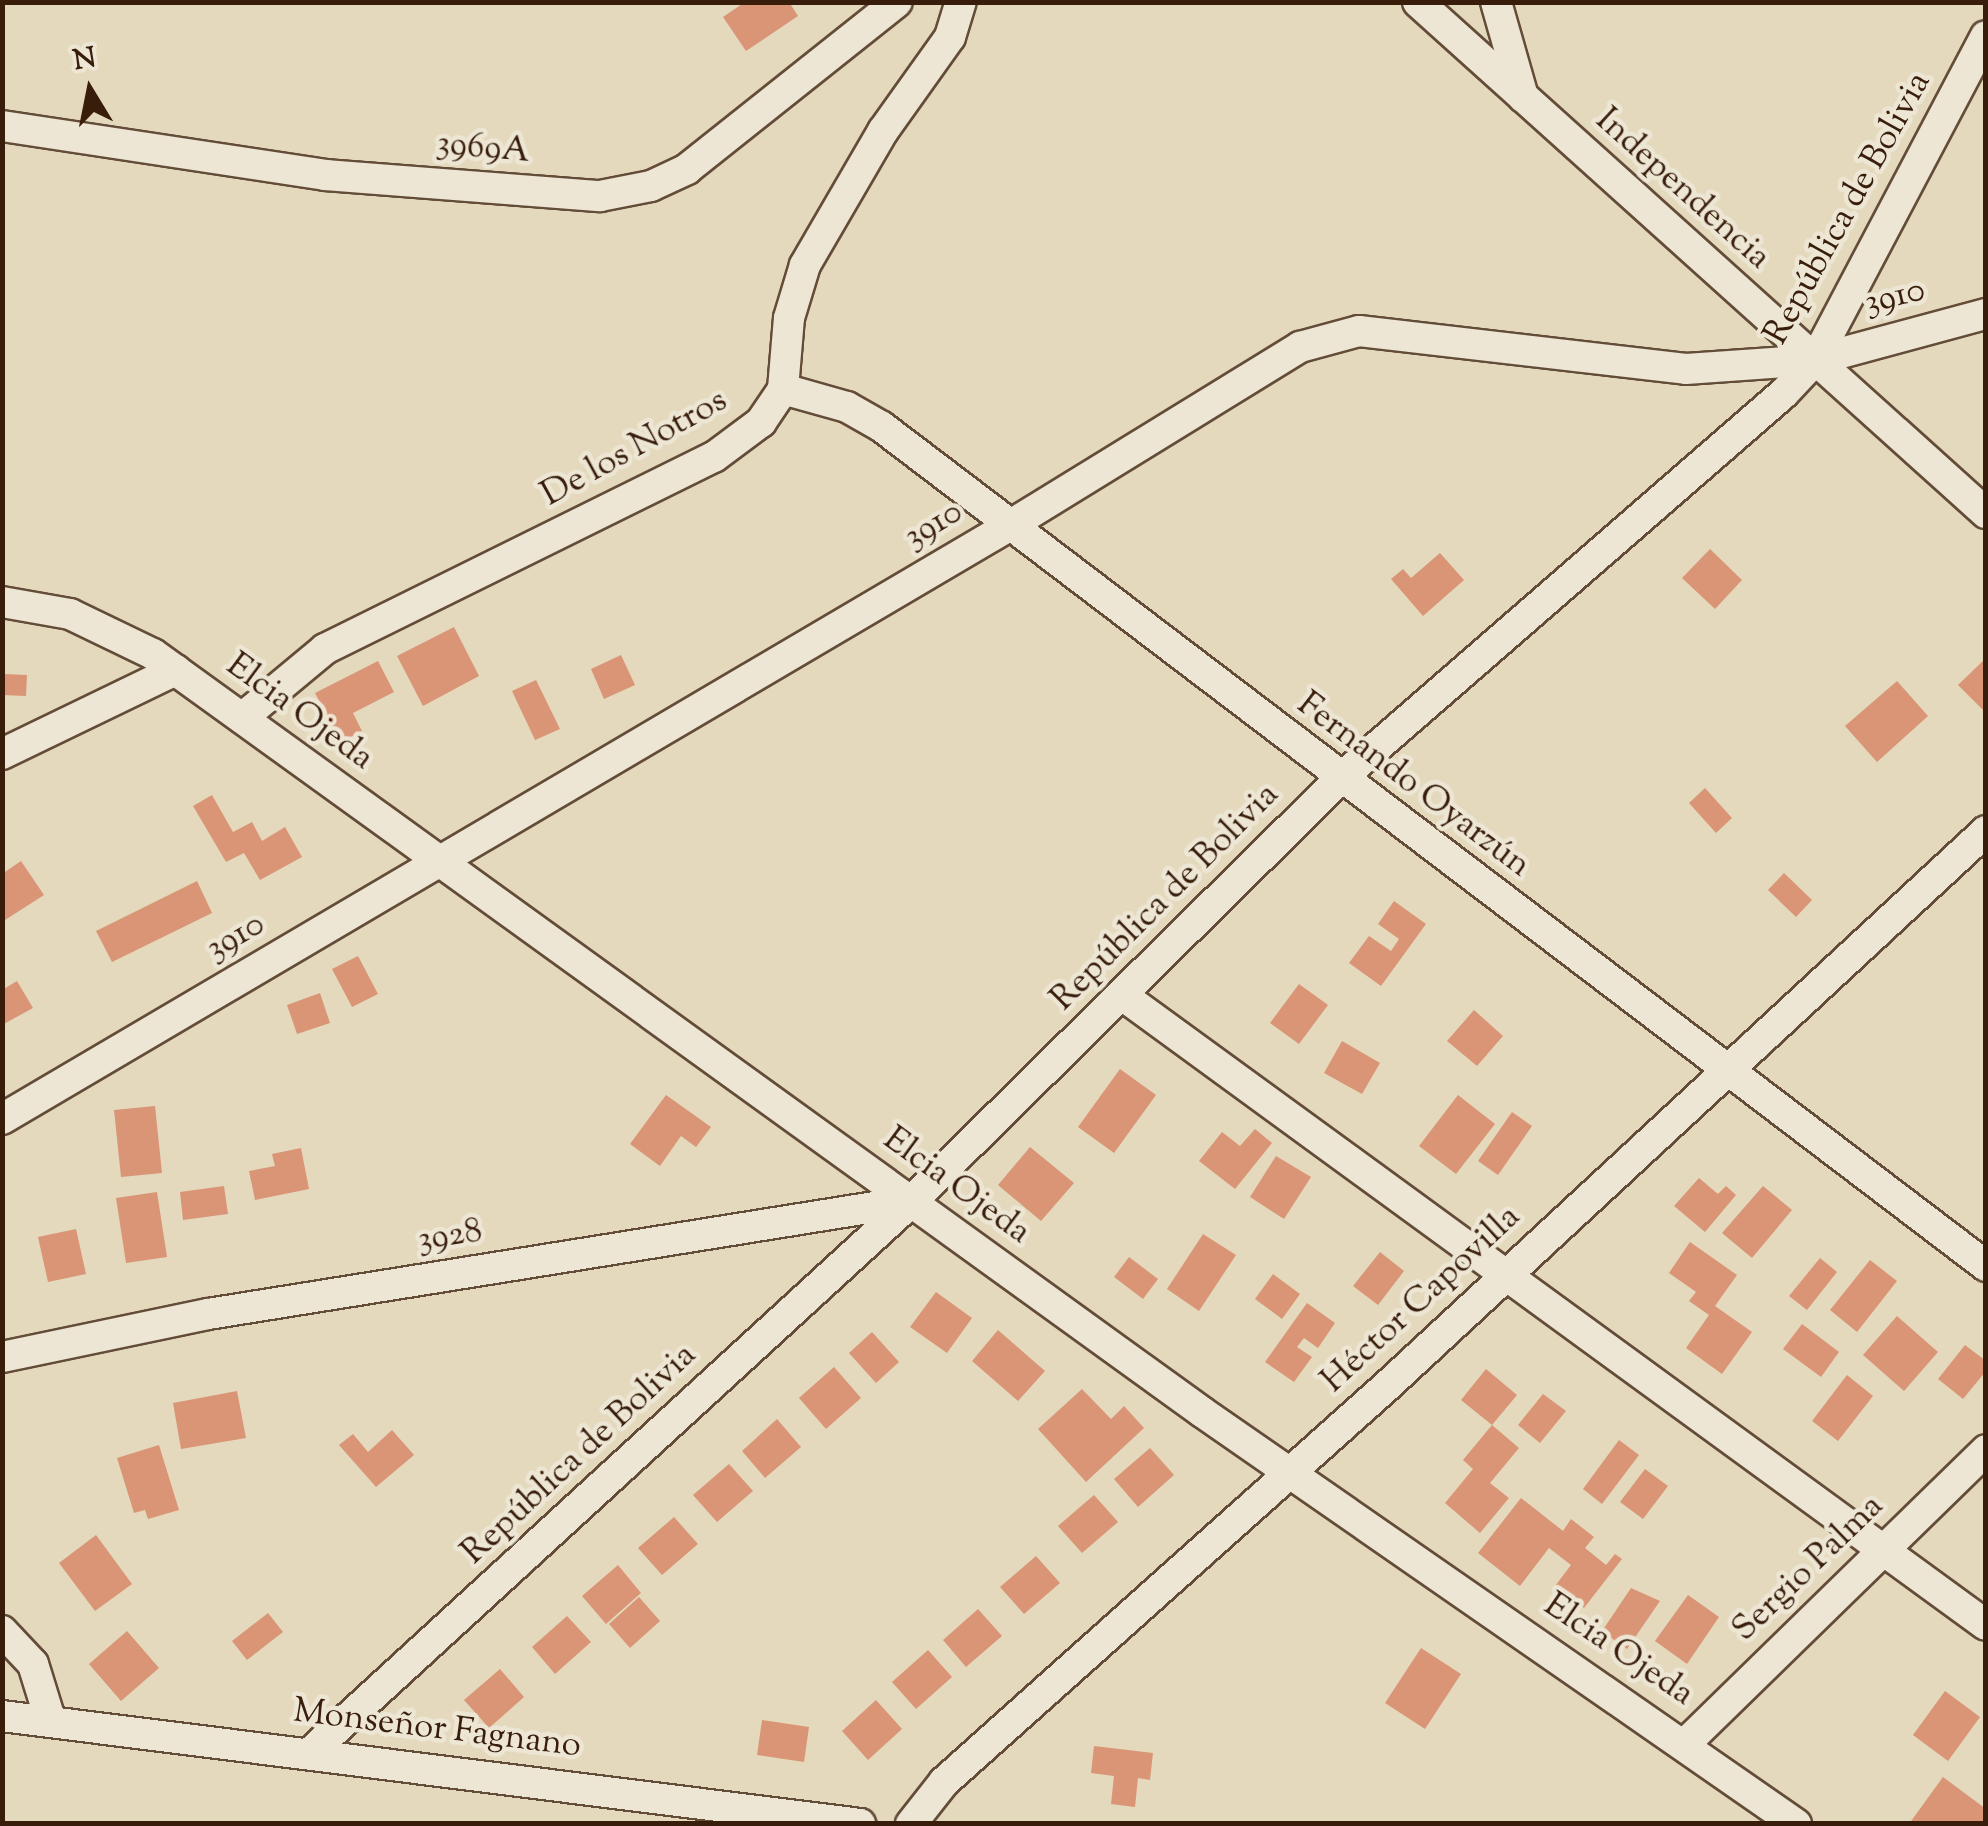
<!DOCTYPE html>
<meta charset="utf-8">
<style>
body{margin:0}
#map{position:relative;width:1988px;height:1826px;overflow:hidden;background:#e4d9bd;font-family:"Sorts Mill Goudy",serif}
div>[style]{position:absolute}
.building>*{inset:0;background:#d99575}
.roads{filter:drop-shadow(2px 0 #634c38) drop-shadow(-2px 0 #634c38) drop-shadow(0 2px #634c38) drop-shadow(0 -2px #634c38)}
.minor>*{height:30px;margin:-15px;padding:0 15px;transform-origin:15px;border-radius:15px;background:#ede6d4}
span{translate:-50% -50%;white-space:nowrap;text-align:center;line-height:1.15;-webkit-text-stroke:9px #ede6d4;paint-order:stroke}
.street-label{font-size:35px;color:#381d0b}
.frame{position:absolute;inset:0;border:5px solid #381d0b;pointer-events:none}
.north{position:absolute;left:40px;top:40px;width:100px;height:100px;-webkit-text-stroke:8px #ede6d4;paint-order:stroke;rotate:350deg;font-size:28px;font-weight:700;line-height:40px;text-align:center;color:#381d0b}
.north::after{content:'';display:block;margin:auto;width:35px;height:45px;background:#381d0b;clip-path:polygon(50% 0,100% 100%,50% 72%,0 100%)}
</style>
<div id="map">
<div class="building">
<i style="clip-path:polygon(745px 2px,789px 2px,798px 16px,746px 51px,723px 17px)"></i>
<i style="clip-path:polygon(1710px 549px,1742px 580px,1715px 609px,1682px 578px)"></i>
<i style="clip-path:polygon(1440px 553px,1464px 580px,1423px 616px,1391px 579px,1403px 569px,1411px 578px)"></i>
<i style="clip-path:polygon(454px 627px,479px 676px,423px 706px,397px 656px)"></i>
<i style="clip-path:polygon(621px 655px,635px 685px,604px 699px,591px 669px)"></i>
<i style="clip-path:polygon(1986px 658px,1986px 713px,1958px 685px)"></i>
<i style="clip-path:polygon(378px 661px,394px 692px,353px 713px,362px 731px,341px 742px,315px 693px)"></i>
<i style="clip-path:polygon(2px 674px,27px 675px,26px 696px,2px 695px)"></i>
<i style="clip-path:polygon(536px 680px,560px 729px,535px 740px,512px 691px)"></i>
<i style="clip-path:polygon(1897px 681px,1928px 716px,1877px 762px,1845px 726px)"></i>
<i style="clip-path:polygon(1705px 788px,1732px 818px,1716px 833px,1689px 803px)"></i>
<i style="clip-path:polygon(212px 795px,233px 832px,252px 822px,262px 841px,285px 827px,302px 857px,260px 880px,244px 853px,226px 862px,193px 806px)"></i>
<i style="clip-path:polygon(21px 861px,44px 895px,2px 922px,2px 874px)"></i>
<i style="clip-path:polygon(1784px 873px,1812px 900px,1796px 917px,1768px 890px)"></i>
<i style="clip-path:polygon(197px 881px,212px 913px,112px 962px,96px 931px)"></i>
<i style="clip-path:polygon(1394px 901px,1426px 924px,1381px 986px,1349px 963px,1369px 936px,1391px 951px,1399px 939px,1378px 924px)"></i>
<i style="clip-path:polygon(358px 956px,378px 994px,352px 1007px,332px 969px)"></i>
<i style="clip-path:polygon(17px 981px,33px 1008px,2px 1025px,2px 990px)"></i>
<i style="clip-path:polygon(1299px 984px,1328px 1005px,1299px 1044px,1270px 1023px)"></i>
<i style="clip-path:polygon(320px 993px,330px 1023px,297px 1034px,287px 1005px)"></i>
<i style="clip-path:polygon(1474px 1010px,1503px 1036px,1477px 1066px,1447px 1041px)"></i>
<i style="clip-path:polygon(1342px 1041px,1380px 1063px,1362px 1094px,1324px 1073px)"></i>
<i style="clip-path:polygon(1120px 1069px,1156px 1095px,1114px 1153px,1078px 1127px)"></i>
<i style="clip-path:polygon(666px 1095px,711px 1127px,696px 1147px,681px 1136px,660px 1166px,630px 1144px)"></i>
<i style="clip-path:polygon(1458px 1095px,1495px 1124px,1456px 1174px,1419px 1146px)"></i>
<i style="clip-path:polygon(155px 1106px,162px 1173px,121px 1177px,114px 1110px)"></i>
<i style="clip-path:polygon(1512px 1112px,1532px 1126px,1498px 1175px,1478px 1161px)"></i>
<i style="clip-path:polygon(1255px 1129px,1272px 1143px,1235px 1189px,1199px 1161px,1222px 1132px,1240px 1146px)"></i>
<i style="clip-path:polygon(1030px 1147px,1074px 1183px,1041px 1221px,998px 1185px)"></i>
<i style="clip-path:polygon(301px 1148px,309px 1189px,255px 1200px,249px 1171px,275px 1166px,272px 1154px)"></i>
<i style="clip-path:polygon(1276px 1156px,1311px 1177px,1284px 1219px,1250px 1197px)"></i>
<i style="clip-path:polygon(1699px 1178px,1718px 1194px,1726px 1186px,1736px 1195px,1705px 1232px,1674px 1206px)"></i>
<i style="clip-path:polygon(224px 1186px,228px 1214px,183px 1220px,180px 1192px)"></i>
<i style="clip-path:polygon(1763px 1186px,1792px 1210px,1752px 1258px,1722px 1233px)"></i>
<i style="clip-path:polygon(157px 1192px,167px 1257px,126px 1263px,116px 1198px)"></i>
<i style="clip-path:polygon(76px 1229px,86px 1274px,48px 1282px,38px 1237px)"></i>
<i style="clip-path:polygon(1203px 1234px,1236px 1255px,1199px 1311px,1167px 1289px)"></i>
<i style="clip-path:polygon(1690px 1242px,1737px 1275px,1715px 1306px,1752px 1332px,1722px 1374px,1686px 1348px,1709px 1315px,1689px 1301px,1696px 1292px,1669px 1273px)"></i>
<i style="clip-path:polygon(1380px 1252px,1404px 1271px,1378px 1305px,1353px 1286px)"></i>
<i style="clip-path:polygon(1129px 1257px,1158px 1279px,1143px 1299px,1114px 1277px)"></i>
<i style="clip-path:polygon(1820px 1258px,1837px 1272px,1807px 1310px,1789px 1296px)"></i>
<i style="clip-path:polygon(1870px 1260px,1897px 1281px,1857px 1332px,1830px 1310px)"></i>
<i style="clip-path:polygon(1273px 1274px,1300px 1294px,1282px 1319px,1255px 1299px)"></i>
<i style="clip-path:polygon(936px 1292px,972px 1318px,947px 1353px,910px 1327px)"></i>
<i style="clip-path:polygon(1307px 1303px,1335px 1323px,1318px 1348px,1304px 1338px,1297px 1347px,1312px 1357px,1294px 1382px,1265px 1362px)"></i>
<i style="clip-path:polygon(1897px 1316px,1938px 1352px,1904px 1391px,1863px 1355px)"></i>
<i style="clip-path:polygon(1802px 1324px,1839px 1352px,1821px 1377px,1783px 1349px)"></i>
<i style="clip-path:polygon(998px 1330px,1045px 1371px,1018px 1401px,972px 1361px)"></i>
<i style="clip-path:polygon(872px 1332px,899px 1362px,876px 1383px,849px 1353px)"></i>
<i style="clip-path:polygon(1965px 1345px,1986px 1361px,1986px 1371px,1963px 1399px,1938px 1379px)"></i>
<i style="clip-path:polygon(834px 1367px,861px 1398px,826px 1429px,799px 1398px)"></i>
<i style="clip-path:polygon(1486px 1369px,1517px 1395px,1492px 1425px,1461px 1400px)"></i>
<i style="clip-path:polygon(1847px 1375px,1873px 1396px,1838px 1441px,1812px 1421px)"></i>
<i style="clip-path:polygon(1082px 1389px,1111px 1419px,1124px 1406px,1144px 1428px,1086px 1482px,1038px 1429px)"></i>
<i style="clip-path:polygon(237px 1391px,246px 1438px,181px 1449px,173px 1403px)"></i>
<i style="clip-path:polygon(1543px 1394px,1566px 1411px,1540px 1443px,1518px 1425px)"></i>
<i style="clip-path:polygon(777px 1419px,801px 1447px,765px 1478px,742px 1451px)"></i>
<i style="clip-path:polygon(1492px 1425px,1519px 1448px,1490px 1483px,1509px 1498px,1480px 1533px,1445px 1503px,1473px 1469px,1463px 1460px)"></i>
<i style="clip-path:polygon(392px 1430px,414px 1455px,376px 1487px,339px 1445px,353px 1434px,368px 1452px)"></i>
<i style="clip-path:polygon(1619px 1440px,1639px 1455px,1602px 1504px,1583px 1489px)"></i>
<i style="clip-path:polygon(159px 1445px,179px 1510px,148px 1519px,145px 1510px,134px 1513px,117px 1458px)"></i>
<i style="clip-path:polygon(1150px 1448px,1174px 1475px,1138px 1507px,1114px 1479px)"></i>
<i style="clip-path:polygon(729px 1464px,753px 1491px,717px 1522px,693px 1495px)"></i>
<i style="clip-path:polygon(1645px 1469px,1668px 1486px,1643px 1519px,1620px 1502px)"></i>
<i style="clip-path:polygon(1094px 1495px,1118px 1522px,1082px 1553px,1058px 1526px)"></i>
<i style="clip-path:polygon(1521px 1498px,1563px 1531px,1571px 1519px,1594px 1537px,1585px 1548px,1606px 1565px,1615px 1554px,1622px 1559px,1584px 1608px,1555px 1586px,1571px 1565px,1549px 1548px,1520px 1586px,1478px 1553px)"></i>
<i style="clip-path:polygon(674px 1517px,698px 1544px,662px 1575px,638px 1548px)"></i>
<i style="clip-path:polygon(96px 1535px,132px 1584px,95px 1611px,59px 1563px)"></i>
<i style="clip-path:polygon(1036px 1556px,1060px 1583px,1024px 1614px,1000px 1587px)"></i>
<i style="clip-path:polygon(618px 1565px,641px 1593px,606px 1624px,582px 1596px)"></i>
<i style="clip-path:polygon(1631px 1588px,1660px 1601px,1627px 1649px,1610px 1637px,1600px 1651px,1592px 1646px)"></i>
<i style="clip-path:polygon(1688px 1595px,1719px 1617px,1687px 1664px,1655px 1641px)"></i>
<i style="clip-path:polygon(639px 1597px,660px 1621px,630px 1648px,609px 1624px)"></i>
<i style="clip-path:polygon(978px 1609px,1002px 1636px,966px 1667px,943px 1640px)"></i>
<i style="clip-path:polygon(268px 1613px,283px 1632px,247px 1660px,232px 1641px)"></i>
<i style="clip-path:polygon(567px 1616px,591px 1642px,555px 1674px,532px 1647px)"></i>
<i style="clip-path:polygon(127px 1631px,159px 1668px,121px 1701px,89px 1664px)"></i>
<i style="clip-path:polygon(1421px 1648px,1461px 1674px,1425px 1729px,1385px 1703px)"></i>
<i style="clip-path:polygon(928px 1650px,952px 1677px,916px 1709px,892px 1682px)"></i>
<i style="clip-path:polygon(500px 1669px,524px 1697px,489px 1728px,464px 1700px)"></i>
<i style="clip-path:polygon(1945px 1691px,1980px 1717px,1948px 1761px,1913px 1735px)"></i>
<i style="clip-path:polygon(876px 1700px,902px 1729px,868px 1760px,842px 1731px)"></i>
<i style="clip-path:polygon(762px 1720px,809px 1727px,804px 1762px,757px 1755px)"></i>
<i style="clip-path:polygon(1094px 1746px,1153px 1753px,1150px 1780px,1138px 1778px,1135px 1807px,1111px 1804px,1114px 1776px,1091px 1773px)"></i>
<i style="clip-path:polygon(1943px 1777px,1986px 1809px,1986px 1824px,1909px 1824px)"></i>
</div>
<div class="roads">
<div class="minor">
<i style="left:1418px;top:2px;width:764px;rotate:41.98deg"></i>
<i style="left:1496px;top:2px;width:99px;rotate:74.1deg"></i>
<i style="left:2px;top:126px;width:327px;rotate:8.6deg"></i>
<i style="left:325px;top:175px;width:276px;rotate:4.4deg"></i>
<i style="left:600px;top:196px;width:52px;rotate:-11.1deg"></i>
<i style="left:651px;top:186px;width:40px;rotate:-25deg"></i>
<i style="left:687px;top:169px;width:268px;rotate:-38.5deg"></i>
<i style="left:783px;top:389px;width:66px;rotate:15.7deg"></i>
<i style="left:847px;top:407px;width:40px;rotate:29.7deg"></i>
<i style="left:882px;top:427px;width:1387px;rotate:37.23deg"></i>
<i style="left:2px;top:602px;width:69px;rotate:10deg"></i>
<i style="left:70px;top:614px;width:92px;rotate:25.7deg"></i>
<i style="left:153px;top:654px;width:1294px;rotate:35.85deg"></i>
<i style="left:1202px;top:1412px;width:723px;rotate:34.75deg"></i>
<i style="left:242px;top:718px;width:108px;rotate:-39.7deg"></i>
<i style="left:325px;top:649px;width:434px;rotate:-26.3deg"></i>
<i style="left:714px;top:457px;width:59px;rotate:-36.7deg"></i>
<i style="left:761px;top:422px;width:40px;rotate:-56deg"></i>
<i style="left:783px;top:389px;width:71px;rotate:-85.2deg"></i>
<i style="left:789px;top:318px;width:55px;rotate:-73.2deg"></i>
<i style="left:805px;top:265px;width:155px;rotate:-59.8deg"></i>
<i style="left:883px;top:131px;width:115px;rotate:-54.5deg"></i>
<i style="left:950px;top:37px;width:37px;rotate:-73deg"></i>
<i style="left:2px;top:754px;width:193px;rotate:-25.8deg"></i>
<i style="left:1122px;top:995px;width:1069px;rotate:36.1deg"></i>
<i style="left:2px;top:1119px;width:1169px;rotate:-30.49deg"></i>
<i style="left:1009px;top:526px;width:342px;rotate:-31.6deg"></i>
<i style="left:1300px;top:347px;width:61px;rotate:-15.2deg"></i>
<i style="left:1359px;top:331px;width:329px;rotate:6.6deg"></i>
<i style="left:1686px;top:369px;width:129px;rotate:-4deg"></i>
<i style="left:1815px;top:360px;width:177px;rotate:-15.1deg"></i>
<i style="left:2px;top:1357px;width:210px;rotate:-11.8deg"></i>
<i style="left:208px;top:1314px;width:713px;rotate:-9.12deg"></i>
<i style="left:2px;top:1631px;width:45px;rotate:46.8deg"></i>
<i style="left:33px;top:1664px;width:58px;rotate:72.8deg"></i>
<i style="left:2px;top:1716px;width:865px;rotate:7.17deg"></i>
<i style="left:1686px;top:1743px;width:419px;rotate:-44.3deg"></i>
<i style="left:312px;top:1751px;width:814px;rotate:-42.51deg"></i>
<i style="left:912px;top:1201px;width:601px;rotate:-44.6deg"></i>
<i style="left:1340px;top:779px;width:588px;rotate:-41deg"></i>
<i style="left:1784px;top:393px;width:45px;rotate:-46.8deg"></i>
<i style="left:1815px;top:360px;width:366px;rotate:-62.2deg"></i>
<i style="left:911px;top:1824px;width:53px;rotate:-51.8deg"></i>
<i style="left:944px;top:1782px;width:596px;rotate:-41.8deg"></i>
<i style="left:1388px;top:1385px;width:815px;rotate:-42.81deg"></i>
</div>
</div>
<div class="street-label">
<span style="left:483px;top:149px;rotate:5deg">3969A</span>
<span style="left:1682px;top:190px;rotate:42deg">Independencia</span>
<span style="left:1849px;top:209px;rotate:-61deg">República de Bolivia</span>
<span style="left:1895px;top:298px;rotate:-14deg">3910</span>
<span style="left:635px;top:449px;rotate:-29deg">De los Notros</span>
<span style="left:934px;top:526px;rotate:-31deg">3910</span>
<span style="left:299px;top:713px;rotate:36deg">Elcia Ojeda</span>
<span style="left:1413px;top:786px;rotate:37deg">Fernando Oyarzún</span>
<span style="left:1166px;top:898px;rotate:-45deg">República de Bolivia</span>
<span style="left:236px;top:938px;rotate:-30deg">3910</span>
<span style="left:956px;top:1187px;rotate:36deg">Elcia Ojeda</span>
<span style="left:450px;top:1237px;rotate:-9deg">3928</span>
<span style="left:1422px;top:1300px;rotate:-43deg">Héctor Capovilla</span>
<span style="left:580px;top:1455px;rotate:-43deg">República de Bolivia</span>
<span style="left:1809px;top:1569px;rotate:-44deg">Sergio Palma</span>
<span style="left:1618px;top:1651px;rotate:34deg">Elcia Ojeda</span>
<span style="left:437px;top:1730px;rotate:7deg">Monseñor Fagnano</span>
</div>
<div class="frame"></div>
<div class="north">N</div>
</div>
